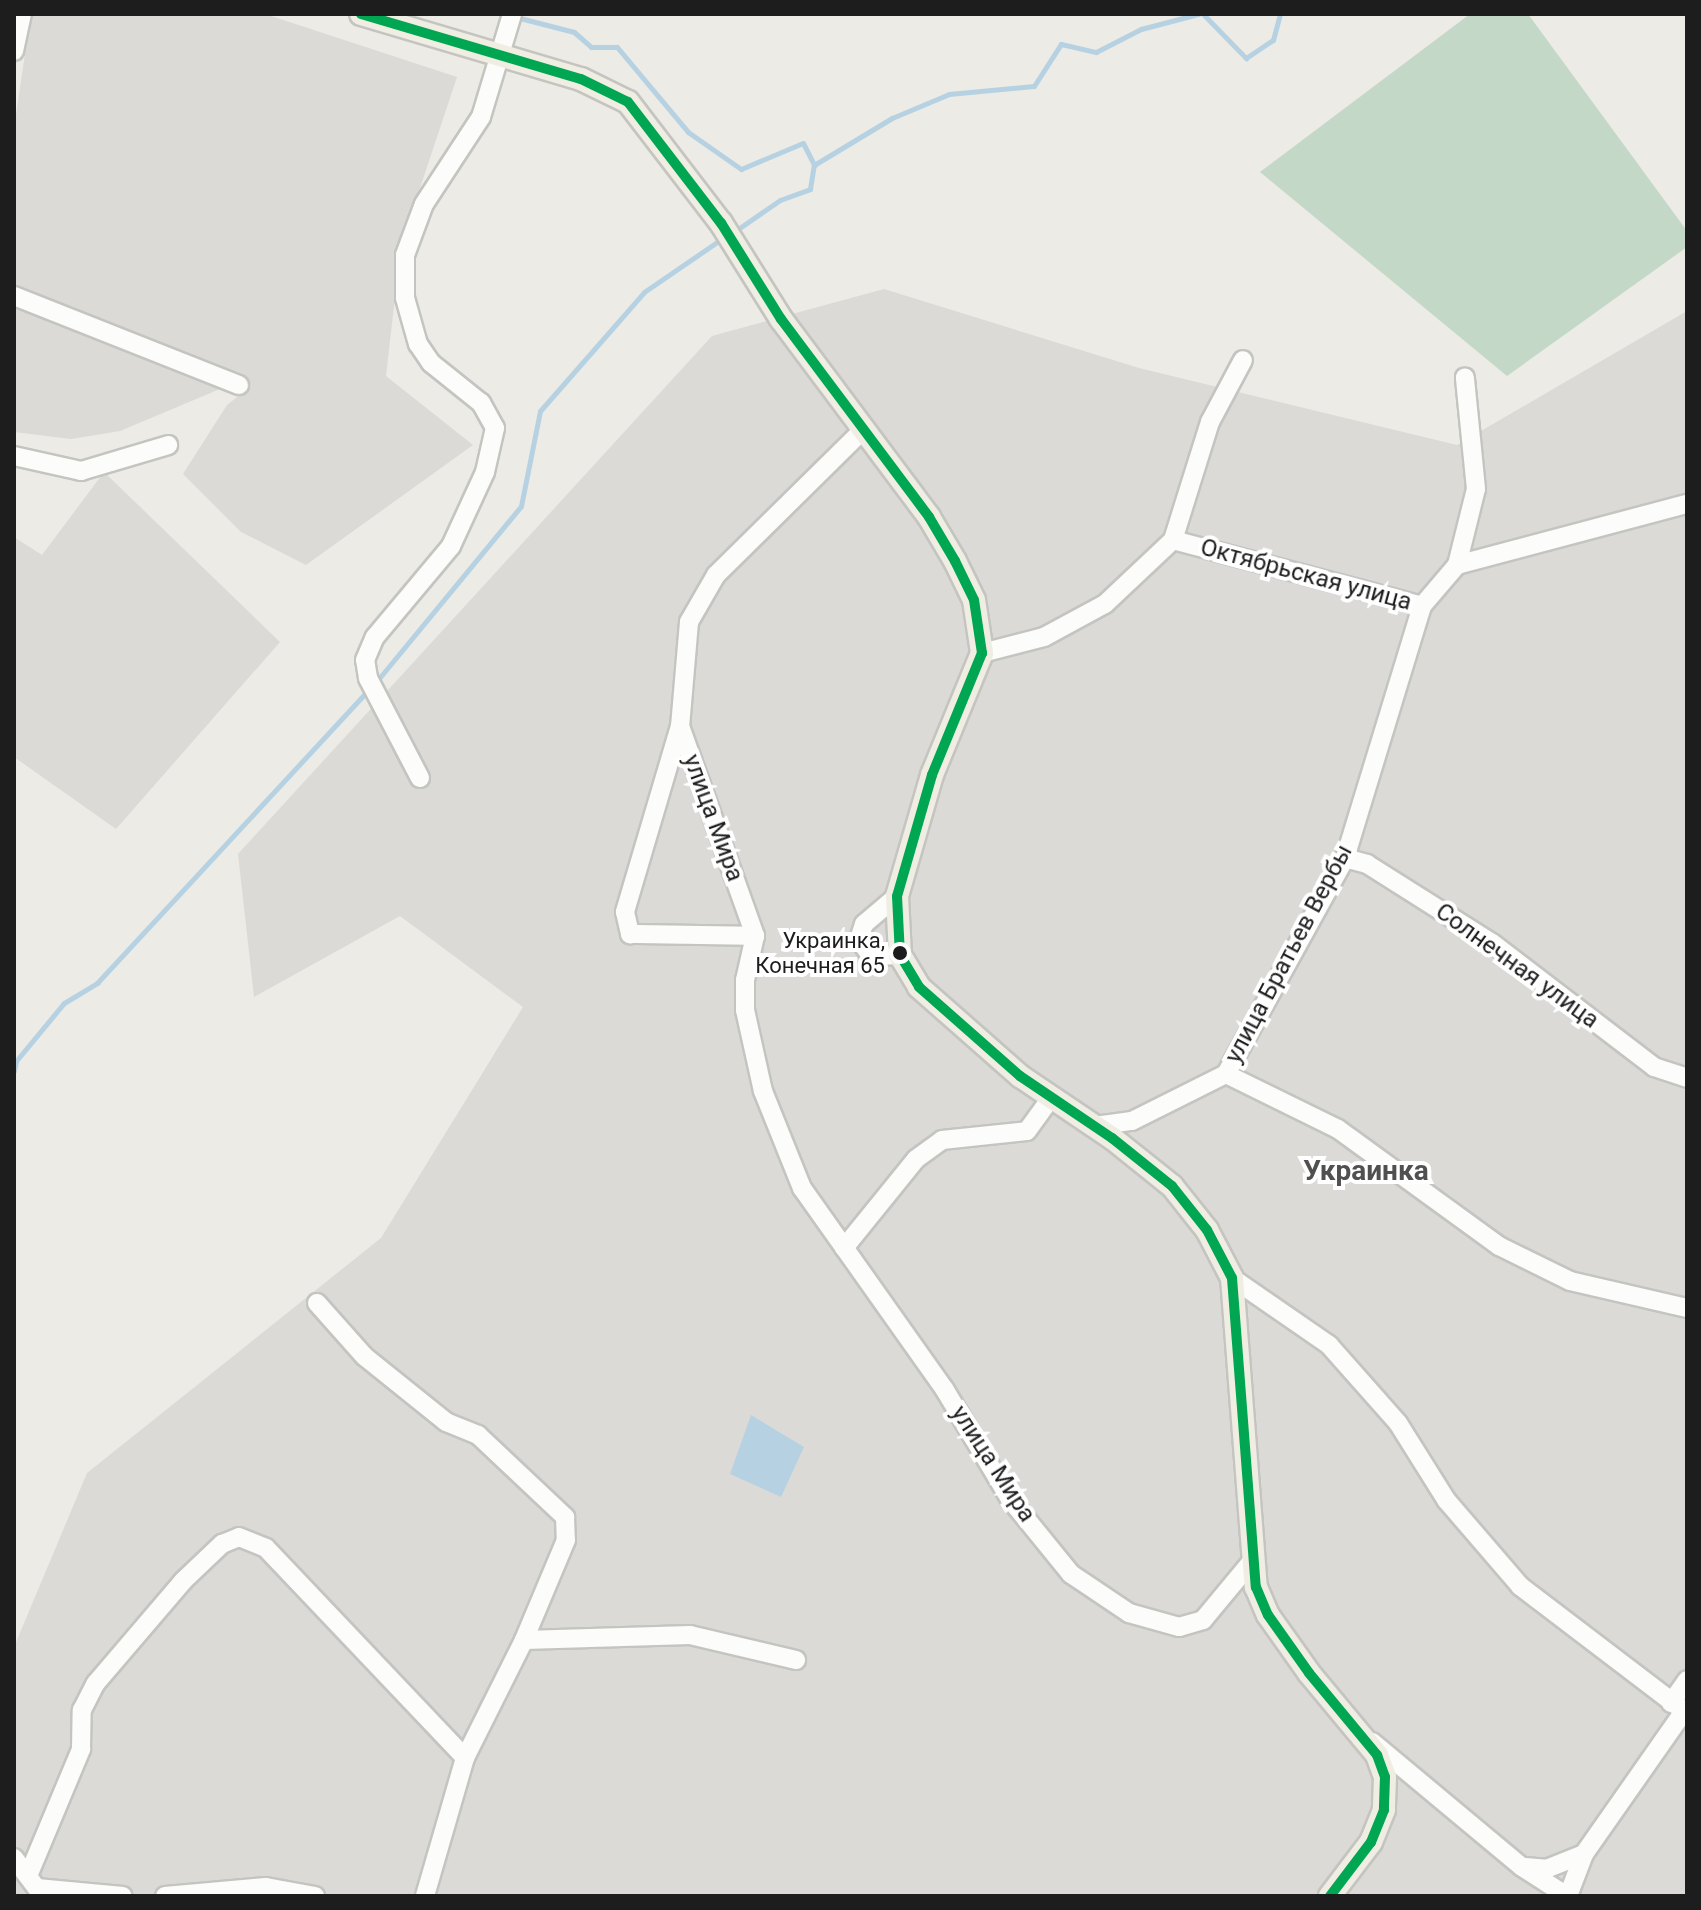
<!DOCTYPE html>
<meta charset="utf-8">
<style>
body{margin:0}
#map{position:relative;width:1701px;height:1910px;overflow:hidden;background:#ecebe5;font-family:Roboto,sans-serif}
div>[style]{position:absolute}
.residential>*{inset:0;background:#dbdad7}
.cemetery>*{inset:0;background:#c3d8c6}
.water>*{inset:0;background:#b6d2e2}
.stream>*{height:5px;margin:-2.5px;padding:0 2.5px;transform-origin:2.5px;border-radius:2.5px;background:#b6d2e2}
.roads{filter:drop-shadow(2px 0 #c4c4c1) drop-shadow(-2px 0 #c4c4c1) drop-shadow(0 2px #c4c4c1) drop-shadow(0 -2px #c4c4c1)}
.minor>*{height:18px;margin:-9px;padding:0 9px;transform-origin:9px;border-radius:9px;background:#fcfcfb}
.major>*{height:22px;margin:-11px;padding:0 11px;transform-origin:11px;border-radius:11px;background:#f0ede3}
.bus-1>*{height:10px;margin:-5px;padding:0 5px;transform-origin:5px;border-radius:5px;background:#00a651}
.dots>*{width:22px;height:22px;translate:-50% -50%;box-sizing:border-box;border:4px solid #fff;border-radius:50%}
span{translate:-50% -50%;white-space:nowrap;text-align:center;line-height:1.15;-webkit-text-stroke:8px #fff;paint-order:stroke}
.bus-label{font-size:22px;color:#1d1d1d}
.right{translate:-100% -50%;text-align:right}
.street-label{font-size:24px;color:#1d1d1d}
.quarter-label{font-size:28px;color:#505050;font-weight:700}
.frame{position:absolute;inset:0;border:16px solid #1d1d1d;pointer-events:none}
</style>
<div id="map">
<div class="residential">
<i style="clip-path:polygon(31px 14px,265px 14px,457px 77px,401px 245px,386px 376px,473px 445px,306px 565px,241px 532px,183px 474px,227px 405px,251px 386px,14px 285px,14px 128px)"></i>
<i style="clip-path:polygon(884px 289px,1139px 368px,1457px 445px,1687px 311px,1687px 1896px,14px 1896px,14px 1647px,87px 1473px,381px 1238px,523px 1007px,400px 916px,254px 997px,238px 854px,712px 336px)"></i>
<i style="clip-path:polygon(14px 302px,227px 386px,120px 431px,71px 439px,14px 432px)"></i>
<i style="clip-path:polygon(104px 472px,280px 642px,116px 829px,14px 757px,14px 537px,42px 555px)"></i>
</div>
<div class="cemetery">
<i style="clip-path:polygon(1470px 14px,1528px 14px,1687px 231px,1687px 247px,1507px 376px,1260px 172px)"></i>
</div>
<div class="water">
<i style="clip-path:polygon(751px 1415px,804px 1447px,781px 1497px,730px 1474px)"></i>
</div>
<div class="stream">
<i style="left:1203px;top:14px;width:62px;rotate:45.7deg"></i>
<i style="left:1246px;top:58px;width:32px;rotate:-34deg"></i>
<i style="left:1273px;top:40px;width:27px;rotate:-75deg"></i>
<i style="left:516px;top:17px;width:60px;rotate:14.5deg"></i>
<i style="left:574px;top:32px;width:23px;rotate:41deg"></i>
<i style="left:591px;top:47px;width:26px"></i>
<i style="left:617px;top:47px;width:111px;rotate:50.1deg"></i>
<i style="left:688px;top:132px;width:65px;rotate:34.9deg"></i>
<i style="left:741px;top:169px;width:67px;rotate:-22.8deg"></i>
<i style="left:803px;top:143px;width:25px;rotate:63deg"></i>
<i style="left:738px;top:229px;width:51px;rotate:-34.6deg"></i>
<i style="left:780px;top:200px;width:32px;rotate:-20deg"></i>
<i style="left:810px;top:189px;width:24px;rotate:-81deg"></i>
<i style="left:814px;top:165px;width:91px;rotate:-31.1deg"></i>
<i style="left:892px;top:118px;width:62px;rotate:-22.8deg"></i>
<i style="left:949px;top:94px;width:85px;rotate:-5.4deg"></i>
<i style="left:1034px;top:86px;width:50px;rotate:-57.3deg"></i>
<i style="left:1061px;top:44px;width:36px;rotate:13deg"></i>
<i style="left:1096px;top:52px;width:51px;rotate:-27.1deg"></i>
<i style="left:1141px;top:29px;width:59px;rotate:-14.7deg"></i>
<i style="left:376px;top:682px;width:228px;rotate:-50.5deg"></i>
<i style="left:521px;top:506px;width:97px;rotate:-78.7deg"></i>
<i style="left:540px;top:411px;width:158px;rotate:-48.8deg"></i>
<i style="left:644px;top:292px;width:92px;rotate:-34.4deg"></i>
<i style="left:14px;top:1071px;width:10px;rotate:-79deg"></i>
<i style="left:16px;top:1061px;width:75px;rotate:-50.4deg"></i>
<i style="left:64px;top:1003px;width:39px;rotate:-31deg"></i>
<i style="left:97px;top:983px;width:401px;rotate:-47.2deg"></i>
</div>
<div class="roads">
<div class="minor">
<i style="left:14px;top:51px;width:38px;rotate:-78deg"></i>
<i style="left:14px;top:296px;width:242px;rotate:21.6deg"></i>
<i style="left:862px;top:431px;width:205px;rotate:135.4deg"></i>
<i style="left:716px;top:575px;width:54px;rotate:119.9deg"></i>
<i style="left:689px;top:622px;width:104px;rotate:94.9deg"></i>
<i style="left:680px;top:726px;width:223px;rotate:70.3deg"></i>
<i style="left:755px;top:936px;width:45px;rotate:102.8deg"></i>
<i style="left:745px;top:980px;width:30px;rotate:90deg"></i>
<i style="left:745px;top:1010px;width:83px;rotate:77.5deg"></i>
<i style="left:763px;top:1091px;width:105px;rotate:68.1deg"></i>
<i style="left:802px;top:1188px;width:247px;rotate:54.7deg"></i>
<i style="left:945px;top:1390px;width:127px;rotate:59.2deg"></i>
<i style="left:1010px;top:1499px;width:97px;rotate:50.9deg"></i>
<i style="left:1071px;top:1574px;width:70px;rotate:33.9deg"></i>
<i style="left:1129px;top:1613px;width:52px;rotate:15.6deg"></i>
<i style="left:1179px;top:1627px;width:25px;rotate:-16deg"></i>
<i style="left:1203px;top:1620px;width:77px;rotate:-50.3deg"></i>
<i style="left:14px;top:456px;width:69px;rotate:12.6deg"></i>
<i style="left:81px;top:471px;width:91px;rotate:-16.6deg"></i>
<i style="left:1173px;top:540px;width:124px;rotate:-72.6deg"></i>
<i style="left:1210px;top:422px;width:70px;rotate:-62deg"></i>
<i style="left:1457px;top:565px;width:78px;rotate:-76deg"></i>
<i style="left:1476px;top:489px;width:112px;rotate:-95.7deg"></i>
<i style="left:982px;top:653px;width:64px;rotate:-14.5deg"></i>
<i style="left:1044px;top:637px;width:69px;rotate:-28.4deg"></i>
<i style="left:1105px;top:604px;width:93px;rotate:-43.3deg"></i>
<i style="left:1173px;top:540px;width:258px;rotate:14.8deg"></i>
<i style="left:1422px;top:606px;width:54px;rotate:-49.5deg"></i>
<i style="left:1457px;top:565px;width:238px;rotate:-14.9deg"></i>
<i style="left:680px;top:726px;width:194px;rotate:106.5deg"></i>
<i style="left:625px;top:912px;width:23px;rotate:77deg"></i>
<i style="left:630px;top:934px;width:125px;rotate:0.9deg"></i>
<i style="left:420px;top:778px;width:113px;rotate:-117.5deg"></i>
<i style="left:368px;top:678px;width:18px;rotate:-99deg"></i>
<i style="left:365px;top:660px;width:25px;rotate:-67deg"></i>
<i style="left:375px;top:637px;width:119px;rotate:-50.1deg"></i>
<i style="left:451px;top:546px;width:81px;rotate:-65.3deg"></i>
<i style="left:485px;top:472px;width:45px;rotate:-77.2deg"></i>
<i style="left:495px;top:428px;width:29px;rotate:-119deg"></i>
<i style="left:481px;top:403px;width:64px;rotate:-141.3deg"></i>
<i style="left:431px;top:363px;width:23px;rotate:-124deg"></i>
<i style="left:418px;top:344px;width:48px;rotate:-105.8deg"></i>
<i style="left:405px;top:298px;width:43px;rotate:-90deg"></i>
<i style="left:405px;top:255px;width:54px;rotate:-69.6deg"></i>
<i style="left:424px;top:204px;width:104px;rotate:-56.8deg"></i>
<i style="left:481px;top:117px;width:108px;rotate:-73.2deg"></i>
<i style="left:1345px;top:858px;width:23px;rotate:15deg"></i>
<i style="left:1367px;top:864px;width:148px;rotate:32.3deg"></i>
<i style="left:1492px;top:943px;width:204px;rotate:37.4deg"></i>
<i style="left:1654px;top:1067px;width:35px;rotate:18deg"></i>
<i style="left:897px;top:896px;width:43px;rotate:139.7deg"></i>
<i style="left:864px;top:924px;width:16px;rotate:108deg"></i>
<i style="left:859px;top:939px;width:21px;rotate:55deg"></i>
<i style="left:871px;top:956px;width:29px;rotate:-2deg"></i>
<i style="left:1226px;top:1074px;width:125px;rotate:26.2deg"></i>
<i style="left:1338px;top:1129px;width:199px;rotate:36deg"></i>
<i style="left:1499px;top:1246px;width:79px;rotate:26.2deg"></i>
<i style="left:1570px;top:1281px;width:120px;rotate:13deg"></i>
<i style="left:1095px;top:1126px;width:37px;rotate:-8deg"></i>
<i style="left:1132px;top:1121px;width:105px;rotate:-26.6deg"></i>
<i style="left:1226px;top:1074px;width:247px;rotate:-61.1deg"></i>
<i style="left:1345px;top:858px;width:264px;rotate:-73deg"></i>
<i style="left:844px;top:1248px;width:114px;rotate:-51deg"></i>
<i style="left:916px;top:1159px;width:32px;rotate:-36deg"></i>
<i style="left:942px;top:1140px;width:85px;rotate:-6deg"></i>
<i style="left:1027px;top:1131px;width:41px;rotate:-54deg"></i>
<i style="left:1232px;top:1278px;width:118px;rotate:34.6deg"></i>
<i style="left:1329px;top:1345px;width:104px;rotate:48.5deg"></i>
<i style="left:1398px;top:1423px;width:92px;rotate:57.9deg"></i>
<i style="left:1447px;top:1501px;width:112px;rotate:49.3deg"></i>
<i style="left:1520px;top:1586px;width:210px;rotate:37.3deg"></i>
<i style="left:317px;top:1303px;width:71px;rotate:48.4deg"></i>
<i style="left:364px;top:1356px;width:105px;rotate:38.8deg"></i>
<i style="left:446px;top:1422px;width:35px;rotate:22deg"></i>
<i style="left:478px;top:1435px;width:120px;rotate:43.3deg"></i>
<i style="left:565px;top:1517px;width:23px;rotate:88deg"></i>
<i style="left:566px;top:1540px;width:108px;rotate:112.8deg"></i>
<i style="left:524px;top:1640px;width:132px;rotate:116.6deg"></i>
<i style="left:465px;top:1758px;width:144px;rotate:106.2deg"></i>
<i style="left:524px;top:1640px;width:166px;rotate:-1.7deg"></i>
<i style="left:690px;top:1635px;width:109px;rotate:13.3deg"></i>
<i style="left:1671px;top:1703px;width:28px;rotate:-55deg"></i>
<i style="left:1372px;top:1742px;width:195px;rotate:39.8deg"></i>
<i style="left:1522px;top:1867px;width:54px;rotate:32.8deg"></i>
<i style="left:14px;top:1858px;width:38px;rotate:53deg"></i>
<i style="left:37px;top:1888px;width:86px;rotate:5.3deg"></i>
<i style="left:1525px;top:1867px;width:21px;rotate:5deg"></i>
<i style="left:1546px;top:1869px;width:41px;rotate:-21.5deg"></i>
<i style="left:28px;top:1876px;width:138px;rotate:-67.3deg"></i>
<i style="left:81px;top:1749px;width:39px;rotate:-89deg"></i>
<i style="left:82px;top:1710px;width:30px;rotate:-63deg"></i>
<i style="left:96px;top:1683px;width:134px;rotate:-49.5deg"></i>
<i style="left:183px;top:1581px;width:54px;rotate:-43.5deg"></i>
<i style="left:222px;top:1544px;width:18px;rotate:-22deg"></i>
<i style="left:239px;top:1537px;width:29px;rotate:22deg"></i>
<i style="left:266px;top:1548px;width:289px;rotate:46.5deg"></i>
<i style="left:165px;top:1896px;width:101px;rotate:-5.1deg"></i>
<i style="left:266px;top:1887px;width:50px;rotate:10.4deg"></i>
<i style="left:1568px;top:1896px;width:45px;rotate:-69.1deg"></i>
<i style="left:1584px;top:1854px;width:174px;rotate:-55deg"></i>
</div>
<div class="major">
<i style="left:361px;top:14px;width:229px;rotate:16.5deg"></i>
<i style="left:581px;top:79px;width:52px;rotate:26.1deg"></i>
<i style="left:628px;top:102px;width:153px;rotate:52.5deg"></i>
<i style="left:721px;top:223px;width:113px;rotate:58deg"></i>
<i style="left:781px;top:319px;width:247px;rotate:53.2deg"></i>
<i style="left:929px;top:517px;width:51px;rotate:59.4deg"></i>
<i style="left:955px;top:561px;width:43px;rotate:64deg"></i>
<i style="left:974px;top:600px;width:54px;rotate:81.4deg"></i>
<i style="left:982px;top:653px;width:132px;rotate:112.3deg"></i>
<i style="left:932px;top:775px;width:126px;rotate:106.1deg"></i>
<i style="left:897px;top:896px;width:59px;rotate:87.1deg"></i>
<i style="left:900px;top:955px;width:37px;rotate:59deg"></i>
<i style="left:919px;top:987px;width:135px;rotate:41.4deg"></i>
<i style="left:1020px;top:1076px;width:111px;rotate:34deg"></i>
<i style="left:1112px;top:1138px;width:77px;rotate:38.7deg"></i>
<i style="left:1172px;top:1186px;width:56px;rotate:51.5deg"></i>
<i style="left:1207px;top:1230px;width:54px;rotate:62.5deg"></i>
<i style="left:1232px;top:1278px;width:310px;rotate:85.6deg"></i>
<i style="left:1256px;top:1587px;width:30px;rotate:67deg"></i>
<i style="left:1268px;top:1615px;width:71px;rotate:54.7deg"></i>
<i style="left:1309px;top:1673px;width:107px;rotate:50.3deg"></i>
<i style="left:1377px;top:1755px;width:23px;rotate:70deg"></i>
<i style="left:1385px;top:1777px;width:33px;rotate:92deg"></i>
<i style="left:1384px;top:1810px;width:35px;rotate:112deg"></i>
<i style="left:1371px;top:1842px;width:68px;rotate:127.2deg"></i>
</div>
</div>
<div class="bus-1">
<i style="left:361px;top:14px;width:229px;rotate:16.5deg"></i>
<i style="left:581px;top:79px;width:52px;rotate:26.1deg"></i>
<i style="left:628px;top:102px;width:153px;rotate:52.5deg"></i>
<i style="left:721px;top:223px;width:113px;rotate:58deg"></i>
<i style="left:781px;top:319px;width:247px;rotate:53.2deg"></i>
<i style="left:929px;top:517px;width:51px;rotate:59.4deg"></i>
<i style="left:955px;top:561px;width:43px;rotate:64deg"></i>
<i style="left:974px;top:600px;width:54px;rotate:81.4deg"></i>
<i style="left:982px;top:653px;width:132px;rotate:112.3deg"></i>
<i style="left:932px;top:775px;width:126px;rotate:106.1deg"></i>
<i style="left:897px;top:896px;width:59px;rotate:87.1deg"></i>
<i style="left:900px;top:955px;width:37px;rotate:59deg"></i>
<i style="left:919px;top:987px;width:135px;rotate:41.4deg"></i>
<i style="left:1020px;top:1076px;width:111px;rotate:34deg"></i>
<i style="left:1112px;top:1138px;width:77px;rotate:38.7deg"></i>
<i style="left:1172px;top:1186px;width:56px;rotate:51.5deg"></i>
<i style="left:1207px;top:1230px;width:54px;rotate:62.5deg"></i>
<i style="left:1232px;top:1278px;width:310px;rotate:85.6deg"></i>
<i style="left:1256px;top:1587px;width:30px;rotate:67deg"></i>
<i style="left:1268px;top:1615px;width:71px;rotate:54.7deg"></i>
<i style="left:1309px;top:1673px;width:107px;rotate:50.3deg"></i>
<i style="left:1377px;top:1755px;width:23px;rotate:70deg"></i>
<i style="left:1385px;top:1777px;width:33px;rotate:92deg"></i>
<i style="left:1384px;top:1810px;width:35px;rotate:112deg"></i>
<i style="left:1371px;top:1842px;width:68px;rotate:127.2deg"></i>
</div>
<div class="dots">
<i style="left:900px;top:953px;background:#1d1d1d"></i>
</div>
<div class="bus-label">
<span class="right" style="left:885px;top:953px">Украинка,<br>Конечная 65</span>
</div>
<div class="street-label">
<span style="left:1306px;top:575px;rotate:15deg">Октябрьская улица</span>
<span style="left:713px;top:818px;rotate:70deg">улица Мира</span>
<span style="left:1289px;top:954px;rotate:-62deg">улица Братьев Вербы</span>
<span style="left:1517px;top:966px;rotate:36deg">Солнечная улица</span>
<span style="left:993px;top:1464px;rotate:57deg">улица Мира</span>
</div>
<div class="quarter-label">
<span style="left:1366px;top:1171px">Украинка</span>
</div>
<div class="frame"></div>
</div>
